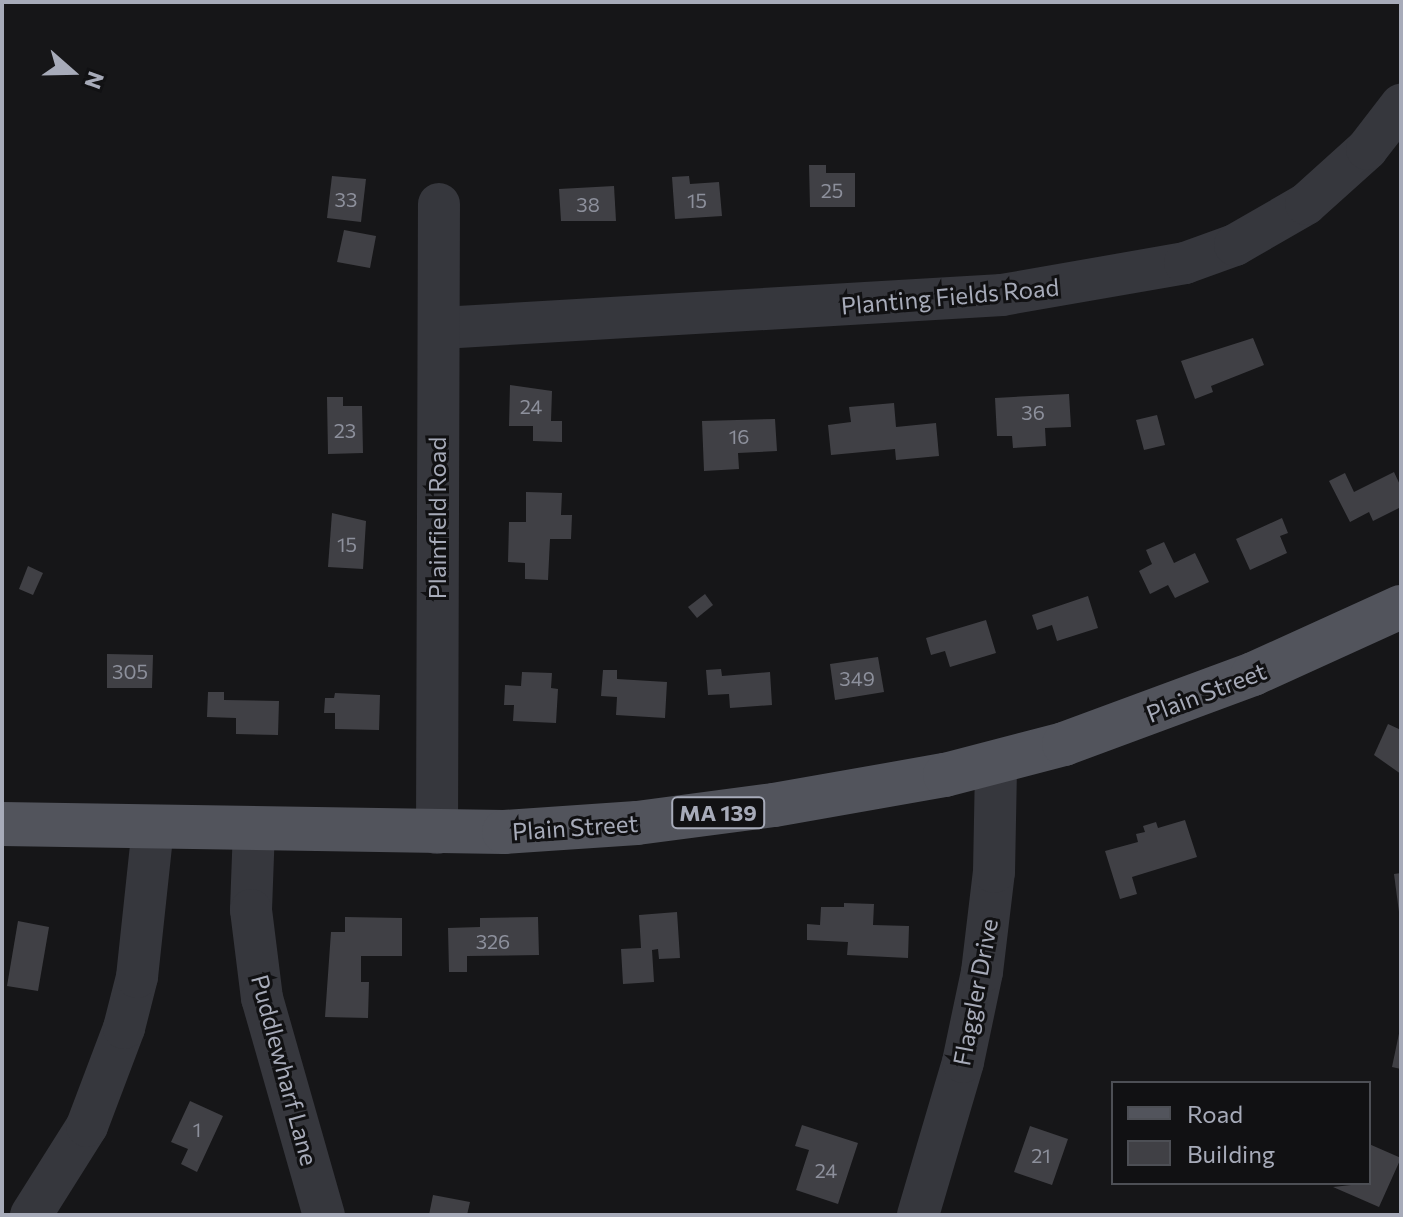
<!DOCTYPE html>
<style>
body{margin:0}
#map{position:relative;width:1403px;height:1217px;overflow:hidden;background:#161618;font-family:Commissioner,sans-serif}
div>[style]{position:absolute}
.building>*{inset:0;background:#404045}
.minor>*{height:42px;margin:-21px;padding:0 21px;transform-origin:21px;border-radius:21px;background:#36373d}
.major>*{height:44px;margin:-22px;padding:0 22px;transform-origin:22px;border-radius:22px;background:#52545c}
span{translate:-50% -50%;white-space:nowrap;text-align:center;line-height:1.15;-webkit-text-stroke:6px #111113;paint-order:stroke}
.number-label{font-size:20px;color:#8d909c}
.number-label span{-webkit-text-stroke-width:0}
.shield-label span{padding:2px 6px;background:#111113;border:2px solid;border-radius:6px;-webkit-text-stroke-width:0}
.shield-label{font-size:22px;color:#a7abb9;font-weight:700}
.street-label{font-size:24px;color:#a7abb9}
.frame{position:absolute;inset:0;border:4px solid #a7abb9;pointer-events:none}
.legend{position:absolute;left:1111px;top:1081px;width:260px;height:104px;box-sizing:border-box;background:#111113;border:2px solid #4d4f55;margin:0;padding:10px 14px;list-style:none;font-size:24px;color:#a7abb9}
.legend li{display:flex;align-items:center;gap:16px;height:40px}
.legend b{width:40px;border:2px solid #4d4f55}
.north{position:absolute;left:32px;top:32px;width:80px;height:80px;-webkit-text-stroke:6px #111113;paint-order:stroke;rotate:110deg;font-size:22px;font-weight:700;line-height:32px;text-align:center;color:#a7abb9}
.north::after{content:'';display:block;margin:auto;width:28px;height:36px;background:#a7abb9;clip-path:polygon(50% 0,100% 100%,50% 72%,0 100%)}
</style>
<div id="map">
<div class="building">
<i style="clip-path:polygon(809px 165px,826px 165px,826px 173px,855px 173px,855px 207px,810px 207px)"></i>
<i style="clip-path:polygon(332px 176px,366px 179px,361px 222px,327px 218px)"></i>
<i style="clip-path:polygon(689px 176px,690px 184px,719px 182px,722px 216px,675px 219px,672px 177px)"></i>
<i style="clip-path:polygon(614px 186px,616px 221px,561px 221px,559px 189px)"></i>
<i style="clip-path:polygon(344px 230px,376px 236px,370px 268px,337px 262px)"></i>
<i style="clip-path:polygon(1253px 338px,1264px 365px,1211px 386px,1213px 392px,1195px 399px,1181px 361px)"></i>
<i style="clip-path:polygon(510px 385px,552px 391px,551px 421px,562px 421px,562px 442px,533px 441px,533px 426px,509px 426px)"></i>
<i style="clip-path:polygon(1069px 394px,1071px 427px,1045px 428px,1046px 446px,1013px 448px,1012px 436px,997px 436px,995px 398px)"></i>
<i style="clip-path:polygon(327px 397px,343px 397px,343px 406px,362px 406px,363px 453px,328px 454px)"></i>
<i style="clip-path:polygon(894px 403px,896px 427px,936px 423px,939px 456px,896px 460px,895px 449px,831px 455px,828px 425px,851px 422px,849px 407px)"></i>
<i style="clip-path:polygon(1157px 415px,1165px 445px,1144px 450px,1136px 420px)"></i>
<i style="clip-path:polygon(775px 419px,777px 451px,738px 453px,739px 469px,704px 471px,702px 421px)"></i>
<i style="clip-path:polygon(1394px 472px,1401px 487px,1401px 507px,1373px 521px,1369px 512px,1350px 522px,1329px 481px,1345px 473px,1354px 492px)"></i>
<i style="clip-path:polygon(526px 492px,562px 493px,561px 515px,572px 515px,571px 539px,550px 539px,548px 580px,525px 579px,525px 563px,508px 562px,509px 522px,526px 522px)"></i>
<i style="clip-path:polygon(332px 513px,366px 521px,363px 569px,328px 567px)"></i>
<i style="clip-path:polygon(1282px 518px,1288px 533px,1280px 536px,1287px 553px,1250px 570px,1236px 539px)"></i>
<i style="clip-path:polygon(1164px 542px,1174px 563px,1195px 553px,1209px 582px,1175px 598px,1168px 585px,1150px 594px,1139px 571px,1152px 564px,1146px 550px)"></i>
<i style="clip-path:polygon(28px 566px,43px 573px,33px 595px,19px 589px)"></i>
<i style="clip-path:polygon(705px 594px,713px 605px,697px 618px,688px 607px)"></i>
<i style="clip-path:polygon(1088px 596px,1098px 628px,1057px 641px,1052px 625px,1037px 630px,1032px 615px)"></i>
<i style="clip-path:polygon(986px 620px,996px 653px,950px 667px,945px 651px,931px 655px,926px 638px)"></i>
<i style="clip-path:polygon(107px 654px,153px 655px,152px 688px,107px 688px)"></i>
<i style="clip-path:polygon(878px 657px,884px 692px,835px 700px,830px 664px)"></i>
<i style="clip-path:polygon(721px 669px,722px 676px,770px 672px,772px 705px,730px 708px,729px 694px,708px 695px,706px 670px)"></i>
<i style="clip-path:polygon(603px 670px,617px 670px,617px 679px,667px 682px,665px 718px,616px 715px,617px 697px,601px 696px)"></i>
<i style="clip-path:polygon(522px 672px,552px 673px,551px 688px,558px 689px,556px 723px,513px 721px,514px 705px,504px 705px,505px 685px,521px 686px)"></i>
<i style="clip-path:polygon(208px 692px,224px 692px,224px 700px,279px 701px,278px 735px,236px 734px,236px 718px,207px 717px)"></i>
<i style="clip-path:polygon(335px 693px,380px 695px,379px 730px,335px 729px,335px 713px,324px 713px,325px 698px,334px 698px)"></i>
<i style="clip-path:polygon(1388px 724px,1401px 730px,1401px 774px,1374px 755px)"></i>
<i style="clip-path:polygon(1185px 820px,1197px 857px,1132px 877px,1137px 894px,1120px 899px,1105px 851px,1138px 842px,1136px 834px,1145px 832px,1143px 826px,1156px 822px,1158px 828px)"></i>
<i style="clip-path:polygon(1401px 873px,1401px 912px,1399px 912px,1394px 874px)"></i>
<i style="clip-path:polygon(844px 903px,874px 904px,873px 925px,909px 926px,908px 958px,847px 955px,848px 942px,807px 940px,807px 924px,820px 925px,821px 907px,844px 907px)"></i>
<i style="clip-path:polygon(677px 912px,680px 958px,659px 959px,658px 949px,652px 950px,654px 982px,623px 984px,621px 949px,641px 948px,639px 915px)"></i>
<i style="clip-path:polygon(345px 917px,402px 918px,402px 956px,361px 956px,361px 982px,369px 982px,368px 1018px,325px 1017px,331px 932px,345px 932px)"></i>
<i style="clip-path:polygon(538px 917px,539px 955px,467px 956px,467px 972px,449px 972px,448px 928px,480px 927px,480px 918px)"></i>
<i style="clip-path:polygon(18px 921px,49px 927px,38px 991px,7px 986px)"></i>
<i style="clip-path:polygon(1401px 1024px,1401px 1069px,1392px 1067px)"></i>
<i style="clip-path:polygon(190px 1101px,223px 1116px,197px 1172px,181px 1164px,188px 1149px,171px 1142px)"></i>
<i style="clip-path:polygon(802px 1125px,858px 1143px,838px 1204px,796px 1190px,809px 1150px,795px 1146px)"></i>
<i style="clip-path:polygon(1030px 1126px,1068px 1139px,1052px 1185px,1014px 1172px)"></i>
<i style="clip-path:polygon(1369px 1144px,1401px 1158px,1379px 1207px,1333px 1187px,1369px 1183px)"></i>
<i style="clip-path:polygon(433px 1195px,470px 1202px,467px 1215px,429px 1215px)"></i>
</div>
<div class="minor">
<i style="left:441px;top:328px;width:562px;rotate:-3.37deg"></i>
<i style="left:1002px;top:295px;width:186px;rotate:-9.9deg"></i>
<i style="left:1185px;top:263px;width:53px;rotate:-19.8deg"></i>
<i style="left:1235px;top:245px;width:82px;rotate:-30deg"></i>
<i style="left:1306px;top:204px;width:82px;rotate:-42deg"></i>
<i style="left:1367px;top:149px;width:56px;rotate:-52.3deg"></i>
<i style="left:254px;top:828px;width:82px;rotate:92.1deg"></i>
<i style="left:251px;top:910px;width:89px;rotate:82.9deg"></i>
<i style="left:262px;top:998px;width:226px;rotate:74.1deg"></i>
<i style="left:437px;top:833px;width:629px;rotate:-89.82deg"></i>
<i style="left:31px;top:1215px;width:105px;rotate:-57.8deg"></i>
<i style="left:87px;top:1126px;width:105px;rotate:-69.3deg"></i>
<i style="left:124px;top:1028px;width:53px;rotate:-75.7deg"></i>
<i style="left:137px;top:977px;width:150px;rotate:-83.9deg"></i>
<i style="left:918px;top:1215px;width:159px;rotate:-73.6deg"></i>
<i style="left:963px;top:1062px;width:92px;rotate:-78.1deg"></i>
<i style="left:982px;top:972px;width:101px;rotate:-83.2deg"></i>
<i style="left:994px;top:872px;width:109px;rotate:-88.9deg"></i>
</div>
<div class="major">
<i style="left:2px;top:824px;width:502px;rotate:0.91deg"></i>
<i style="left:504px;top:832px;width:133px;rotate:-3.9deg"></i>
<i style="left:637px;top:823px;width:138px;rotate:-7.5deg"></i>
<i style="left:774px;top:805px;width:174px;rotate:-10deg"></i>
<i style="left:945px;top:775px;width:123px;rotate:-14.6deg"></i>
<i style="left:1064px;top:744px;width:202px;rotate:-20.3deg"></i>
<i style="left:1253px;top:674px;width:162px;rotate:-24.4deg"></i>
</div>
<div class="number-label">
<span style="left:832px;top:190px">25</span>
<span style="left:346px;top:199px">33</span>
<span style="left:697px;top:200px">15</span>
<span style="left:588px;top:204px">38</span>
<span style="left:531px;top:406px">24</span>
<span style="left:1033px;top:412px">36</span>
<span style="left:345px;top:430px">23</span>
<span style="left:739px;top:436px">16</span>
<span style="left:347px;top:544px">15</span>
<span style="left:130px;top:671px">305</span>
<span style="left:857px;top:678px">349</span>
<span style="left:493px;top:941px">326</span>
<span style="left:197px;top:1129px">1</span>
<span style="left:1041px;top:1155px">21</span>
<span style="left:826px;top:1170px">24</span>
</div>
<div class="shield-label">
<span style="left:718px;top:813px">MA 139</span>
</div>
<div class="street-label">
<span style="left:950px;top:296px;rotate:-5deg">Planting Fields Road</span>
<span style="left:437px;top:518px;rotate:-90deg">Plainfield Road</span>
<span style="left:1206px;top:692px;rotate:-21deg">Plain Street</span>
<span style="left:575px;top:827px;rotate:-4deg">Plain Street</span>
<span style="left:975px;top:992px;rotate:-79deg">Flaggler Drive</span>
<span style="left:285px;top:1070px;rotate:75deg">Puddlewharf Lane</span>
</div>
<div class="frame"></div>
<ul class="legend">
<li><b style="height:10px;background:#52545c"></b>Road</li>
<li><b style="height:22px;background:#404045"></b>Building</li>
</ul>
<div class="north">N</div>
</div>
